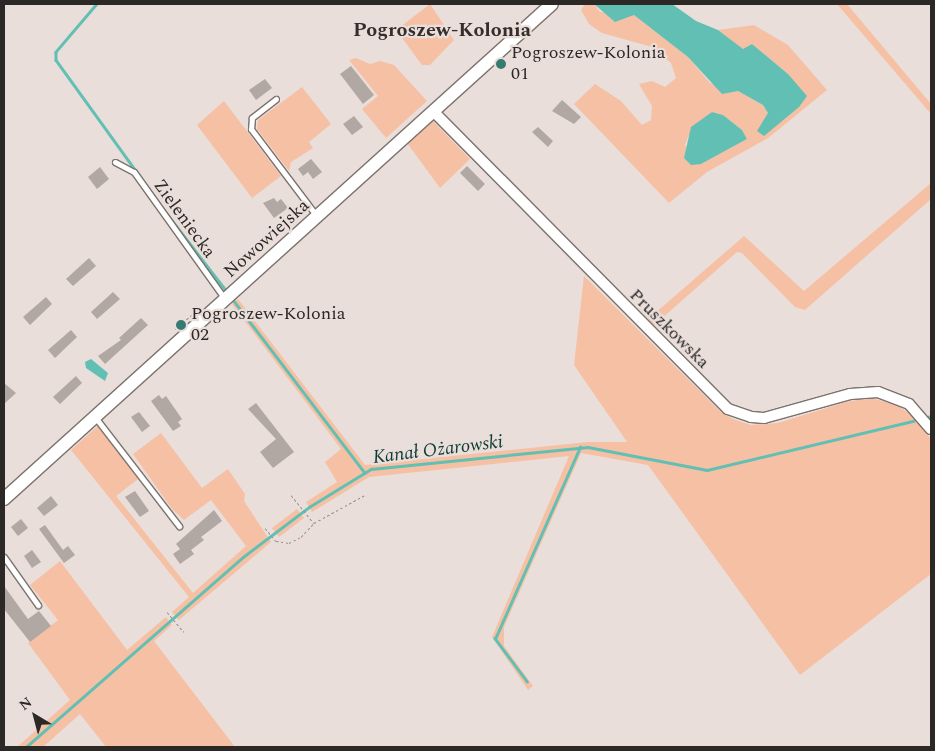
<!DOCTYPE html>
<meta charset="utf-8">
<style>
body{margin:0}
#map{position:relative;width:935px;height:751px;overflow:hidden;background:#e9ded9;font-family:Spectral,serif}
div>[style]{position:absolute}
.green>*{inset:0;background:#f6c0a5}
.water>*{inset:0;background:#61bfb3}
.stream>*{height:2.5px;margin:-1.25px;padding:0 1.25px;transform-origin:1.25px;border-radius:1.25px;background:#61bfb3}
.building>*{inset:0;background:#b1a7a3}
.path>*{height:1px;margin-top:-0.5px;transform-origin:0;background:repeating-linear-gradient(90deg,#99918e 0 2.5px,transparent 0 5px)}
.roads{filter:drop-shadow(1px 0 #7c736e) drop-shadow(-1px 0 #7c736e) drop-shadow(0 1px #7c736e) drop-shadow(0 -1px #7c736e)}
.service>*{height:5px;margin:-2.5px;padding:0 2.5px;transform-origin:2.5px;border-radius:2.5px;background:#fff}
.minor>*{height:10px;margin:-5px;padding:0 5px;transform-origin:5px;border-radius:5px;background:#fff}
.tertiary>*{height:12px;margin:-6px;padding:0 6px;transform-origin:6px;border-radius:6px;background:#fff}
.dots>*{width:14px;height:14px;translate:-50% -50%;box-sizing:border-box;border:2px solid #e9ded9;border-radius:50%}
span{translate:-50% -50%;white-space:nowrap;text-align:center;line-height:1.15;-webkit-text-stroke:4.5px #e9ded9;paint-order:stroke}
.poi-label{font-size:18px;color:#2c2826}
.left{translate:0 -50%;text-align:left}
.street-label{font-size:18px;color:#2c2826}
.water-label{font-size:19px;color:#0d3a35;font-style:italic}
.quarter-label{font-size:20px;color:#362e2a;font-weight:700}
.frame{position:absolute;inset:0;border:5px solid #2c2826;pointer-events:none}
.north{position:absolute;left:10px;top:691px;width:50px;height:50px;-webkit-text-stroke:4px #e9ded9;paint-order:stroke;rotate:323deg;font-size:14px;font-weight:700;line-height:20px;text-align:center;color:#2c2826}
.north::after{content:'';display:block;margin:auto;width:18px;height:22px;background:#2c2826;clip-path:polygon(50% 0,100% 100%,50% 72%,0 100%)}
</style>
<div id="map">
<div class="green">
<i style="clip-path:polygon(430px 4px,454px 40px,430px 65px,422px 65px,402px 38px,400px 27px)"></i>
<i style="clip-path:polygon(evenodd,585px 4px,594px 4px,600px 12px,634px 15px,688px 57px,710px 83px,738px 91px,763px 105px,768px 113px,764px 136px,788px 74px,752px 44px,743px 50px,718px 30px,754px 25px,788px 45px,827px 90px,768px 138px,707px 172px,669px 203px,574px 104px,595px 84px,621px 101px,642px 125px,651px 120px,652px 106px,639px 84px,652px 81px,665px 87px,676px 78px,671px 63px,652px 47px,602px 33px,589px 24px,581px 10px,585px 4px,712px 112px,723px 115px,742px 130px,747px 139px,701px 164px,685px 145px,688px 137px,712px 112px)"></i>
<i style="clip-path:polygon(837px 4px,847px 4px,931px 104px,931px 114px)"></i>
<i style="clip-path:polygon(356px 58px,370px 64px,380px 61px,394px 65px,427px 101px,386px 138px,362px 109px,378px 96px,349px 60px)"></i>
<i style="clip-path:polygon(302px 87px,331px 124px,309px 142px,313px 148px,291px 162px,289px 171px,257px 129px,258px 120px)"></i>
<i style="clip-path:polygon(224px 101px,281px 176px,252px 198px,197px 125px)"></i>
<i style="clip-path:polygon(433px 121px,470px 159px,440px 188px,407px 143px)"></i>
<i style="clip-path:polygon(931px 183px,931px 199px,805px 310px,795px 307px,742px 253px,737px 252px,652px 327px,646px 321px,744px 236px,804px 291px)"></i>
<i style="clip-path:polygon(584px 276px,721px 412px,733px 419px,751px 425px,778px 423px,846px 402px,871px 398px,897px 405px,913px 416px,931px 439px,931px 574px,800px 675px,648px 465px,581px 453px,504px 627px,504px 646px,533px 686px,528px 690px,492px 637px,569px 456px,369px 477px,312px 512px,306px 502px,337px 482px,325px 462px,341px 449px,232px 304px,238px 299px,365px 465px,588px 442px,627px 442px,574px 365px)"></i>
<i style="clip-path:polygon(99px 425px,138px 479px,116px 496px,193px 593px,246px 546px,211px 500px,184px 520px,172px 509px,133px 454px,161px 433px,202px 488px,228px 469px,245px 494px,244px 501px,271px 542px,179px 620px,172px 612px,189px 597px,71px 450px)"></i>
<i style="clip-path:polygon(297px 509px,304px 518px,279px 537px,272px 528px)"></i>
<i style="clip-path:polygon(60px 561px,127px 650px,166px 617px,172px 625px,154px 641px,235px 747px,106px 747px,80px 714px,43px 747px,17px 747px,70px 700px,28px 643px,58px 620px,30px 585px)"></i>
</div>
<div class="water">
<i style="clip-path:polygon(594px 4px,672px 4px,696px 21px,718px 30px,743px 49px,752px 44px,788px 74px,807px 96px,799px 107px,764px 136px,757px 131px,768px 113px,763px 105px,738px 91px,722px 94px,688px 57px,634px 15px,615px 22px)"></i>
<i style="clip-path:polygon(712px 112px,723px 115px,742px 130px,747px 139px,701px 164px,691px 165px,684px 158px,691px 127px)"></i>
<i style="clip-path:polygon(91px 359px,108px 373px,105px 381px,86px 368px,85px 362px)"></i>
</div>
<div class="stream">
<i style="left:97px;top:4px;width:63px;rotate:130.5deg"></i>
<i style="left:56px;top:52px;width:8px;rotate:90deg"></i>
<i style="left:56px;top:60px;width:137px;rotate:54.2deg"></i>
<i style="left:161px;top:206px;width:105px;rotate:52.4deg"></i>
<i style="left:234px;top:301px;width:216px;rotate:52.7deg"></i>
<i style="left:928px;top:417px;width:3px;rotate:-18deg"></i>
<i style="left:527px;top:682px;width:54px;rotate:-126.7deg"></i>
<i style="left:495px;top:639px;width:210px;rotate:-66.1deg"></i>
<i style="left:26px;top:747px;width:288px;rotate:-41.2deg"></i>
<i style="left:243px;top:557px;width:83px;rotate:-37.1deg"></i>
<i style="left:309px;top:507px;width:73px;rotate:-31.5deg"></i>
<i style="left:371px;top:469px;width:218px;rotate:-5.8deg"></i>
<i style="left:588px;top:447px;width:121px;rotate:10.9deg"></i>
<i style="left:707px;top:470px;width:212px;rotate:-13.4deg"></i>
</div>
<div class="building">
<i style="clip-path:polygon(351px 66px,374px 95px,363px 104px,340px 74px)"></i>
<i style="clip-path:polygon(265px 79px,272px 88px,256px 100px,249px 90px)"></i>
<i style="clip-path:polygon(562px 100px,581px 117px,574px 124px,552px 111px)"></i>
<i style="clip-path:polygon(354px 116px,363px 127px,352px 135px,343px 124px)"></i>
<i style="clip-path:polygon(538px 127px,553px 141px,548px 147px,532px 132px)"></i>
<i style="clip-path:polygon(311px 159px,322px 172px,313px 179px,308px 172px,303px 176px,298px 169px)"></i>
<i style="clip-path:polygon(467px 166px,485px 184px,478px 191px,460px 173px)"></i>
<i style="clip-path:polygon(100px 167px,109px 179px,97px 189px,88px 177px)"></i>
<i style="clip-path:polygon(274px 198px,277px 202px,281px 199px,288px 208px,274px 218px,263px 203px)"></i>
<i style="clip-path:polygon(89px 258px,96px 266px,73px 286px,66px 279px)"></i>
<i style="clip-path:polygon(113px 292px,120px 299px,97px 319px,91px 312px)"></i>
<i style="clip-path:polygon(46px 297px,52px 304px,30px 325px,23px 317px)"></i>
<i style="clip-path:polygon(141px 318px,148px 325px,105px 364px,98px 356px,121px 340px,119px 338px)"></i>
<i style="clip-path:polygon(71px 330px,77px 337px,55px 358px,48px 350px)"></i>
<i style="clip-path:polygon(76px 376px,82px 383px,60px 404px,53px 397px)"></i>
<i style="clip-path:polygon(4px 383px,16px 393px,4px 404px)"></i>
<i style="clip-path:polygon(159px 395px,162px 399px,166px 396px,182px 419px,178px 422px,181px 426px,173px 431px,151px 401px)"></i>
<i style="clip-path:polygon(256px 403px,294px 452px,273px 468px,260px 452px,276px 439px,248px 409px)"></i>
<i style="clip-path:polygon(139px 412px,150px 426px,142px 432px,131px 417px)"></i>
<i style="clip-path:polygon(135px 491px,149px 511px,140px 517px,125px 497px)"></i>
<i style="clip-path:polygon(51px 496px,58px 505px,44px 516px,37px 508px)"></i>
<i style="clip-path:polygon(214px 510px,222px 521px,201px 537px,204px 540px,191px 550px,194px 554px,180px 564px,173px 554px,180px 549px,176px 544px)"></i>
<i style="clip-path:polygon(21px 519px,28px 528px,18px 536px,11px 527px)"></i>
<i style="clip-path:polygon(45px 525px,63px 550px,68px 546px,75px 555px,64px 563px,39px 529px)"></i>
<i style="clip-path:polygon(32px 550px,41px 562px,32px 568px,24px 556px)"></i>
<i style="clip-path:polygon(4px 586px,28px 619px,39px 611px,51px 626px,30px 642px,4px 609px)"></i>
</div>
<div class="path">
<i style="left:175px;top:329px;width:23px;rotate:-40deg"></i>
<i style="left:291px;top:495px;width:36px;rotate:51deg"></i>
<i style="left:314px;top:523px;width:58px;rotate:-28.8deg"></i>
<i style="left:265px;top:528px;width:17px;rotate:50deg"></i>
<i style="left:276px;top:541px;width:13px;rotate:9deg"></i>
<i style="left:289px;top:543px;width:13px;rotate:-27deg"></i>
<i style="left:301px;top:537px;width:19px;rotate:-47deg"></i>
<i style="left:167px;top:612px;width:26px;rotate:50deg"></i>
</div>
<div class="roads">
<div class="service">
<i style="left:276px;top:99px;width:31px;rotate:142deg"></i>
<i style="left:252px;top:118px;width:11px;rotate:95deg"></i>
<i style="left:251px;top:129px;width:108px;rotate:52.9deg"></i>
<i style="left:115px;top:162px;width:21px;rotate:28deg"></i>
<i style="left:134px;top:172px;width:156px;rotate:54.4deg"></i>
<i style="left:95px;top:417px;width:138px;rotate:52.4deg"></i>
<i style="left:4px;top:557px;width:59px;rotate:54.7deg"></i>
</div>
<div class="minor">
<i style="left:434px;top:112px;width:418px;rotate:45.3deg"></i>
<i style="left:728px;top:409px;width:24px;rotate:19deg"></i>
<i style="left:751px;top:417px;width:13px;rotate:4deg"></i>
<i style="left:764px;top:418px;width:89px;rotate:-15.6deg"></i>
<i style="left:850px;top:394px;width:28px;rotate:-4deg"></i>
<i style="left:878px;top:392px;width:33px;rotate:21deg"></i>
<i style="left:909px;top:404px;width:33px;rotate:49deg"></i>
</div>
<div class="tertiary">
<i style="left:4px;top:499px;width:738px;rotate:-42.09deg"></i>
</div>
</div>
<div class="dots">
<i style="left:501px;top:64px;background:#357b72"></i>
<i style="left:181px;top:325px;background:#357b72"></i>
</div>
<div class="poi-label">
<span class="left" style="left:511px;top:64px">Pogroszew-Kolonia<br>01</span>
<span class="left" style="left:191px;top:325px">Pogroszew-Kolonia<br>02</span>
</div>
<div class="street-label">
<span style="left:184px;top:219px;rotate:54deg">Zieleniecka</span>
<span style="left:267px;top:239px;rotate:-42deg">Nowowiejska</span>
<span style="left:669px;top:329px;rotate:45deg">Pruszkowska</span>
</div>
<div class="water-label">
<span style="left:438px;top:450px;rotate:-7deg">Kanał Ożarowski</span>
</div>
<div class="quarter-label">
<span style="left:442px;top:30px">Pogroszew-Kolonia</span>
</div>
<div class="frame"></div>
<div class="north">N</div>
</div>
